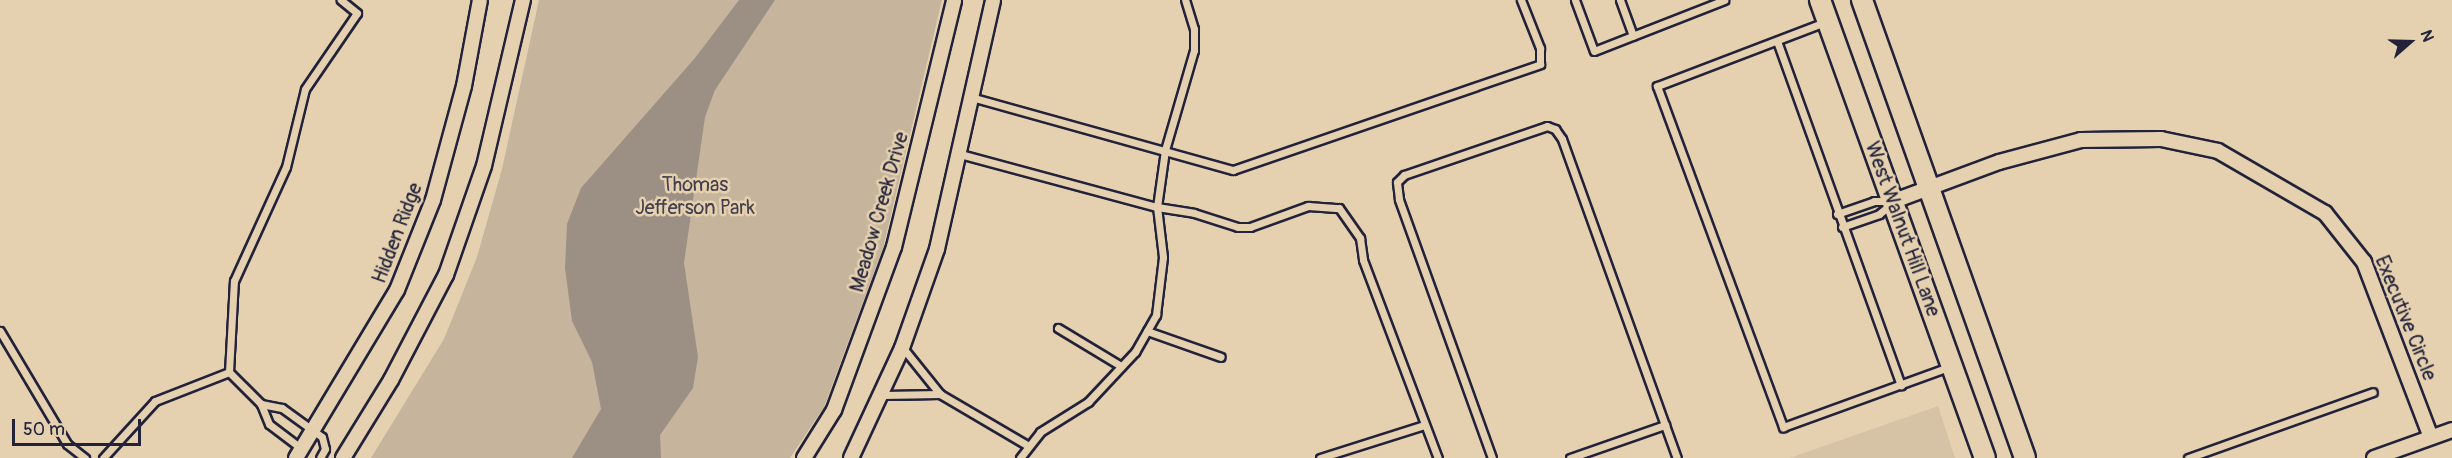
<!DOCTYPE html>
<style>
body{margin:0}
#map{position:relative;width:2452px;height:458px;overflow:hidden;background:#e5d1af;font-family:Pangolin,sans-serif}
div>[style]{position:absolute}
.built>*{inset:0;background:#d6c3a6}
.green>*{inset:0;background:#c6b59c}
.water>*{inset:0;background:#9c9084}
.roads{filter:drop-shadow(2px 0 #22223b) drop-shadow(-2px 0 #22223b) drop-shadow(0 2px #22223b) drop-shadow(0 -2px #22223b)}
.service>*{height:7px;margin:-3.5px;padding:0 3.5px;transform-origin:3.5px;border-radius:3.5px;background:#e5d1af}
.minor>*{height:14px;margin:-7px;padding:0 7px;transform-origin:7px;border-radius:7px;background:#e5d1af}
.secondary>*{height:20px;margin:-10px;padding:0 10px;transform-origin:10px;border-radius:10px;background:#e5d1af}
span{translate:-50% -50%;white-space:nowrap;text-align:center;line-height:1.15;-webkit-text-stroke:5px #e5d1af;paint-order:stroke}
.park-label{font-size:20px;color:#433f4e}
.street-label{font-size:20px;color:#22223b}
.north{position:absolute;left:2380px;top:12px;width:60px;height:60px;-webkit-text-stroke:4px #e5d1af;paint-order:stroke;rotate:70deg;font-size:16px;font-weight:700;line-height:24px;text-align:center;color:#22223b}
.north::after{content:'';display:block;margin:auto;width:21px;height:27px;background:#22223b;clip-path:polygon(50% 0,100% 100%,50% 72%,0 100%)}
.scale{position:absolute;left:12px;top:419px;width:129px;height:27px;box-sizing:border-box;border:3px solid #22223b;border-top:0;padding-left:8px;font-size:18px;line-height:21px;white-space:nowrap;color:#22223b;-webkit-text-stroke:4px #e5d1af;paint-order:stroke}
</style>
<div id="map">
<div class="built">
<i style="clip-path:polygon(1938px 406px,1955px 458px,1790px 458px)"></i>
</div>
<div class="green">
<i style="clip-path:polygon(539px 0,942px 0,883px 248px,824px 407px,790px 458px,371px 458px,444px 339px,477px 257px,502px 169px)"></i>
</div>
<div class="water">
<i style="clip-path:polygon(739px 0,775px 0,715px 90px,705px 117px,684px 263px,698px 357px,693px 388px,660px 435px,661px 458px,572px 458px,601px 409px,592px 362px,572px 321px,565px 268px,567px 224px,581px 188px,695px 58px)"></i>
</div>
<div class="roads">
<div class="service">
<i style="left:1575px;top:0;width:54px;rotate:69.6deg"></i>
<i style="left:1594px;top:51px;width:140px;rotate:-21.4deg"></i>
<i style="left:1620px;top:0;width:38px;rotate:70deg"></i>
<i style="left:1825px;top:22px;width:180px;rotate:159.1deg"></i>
<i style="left:1657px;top:86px;width:364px;rotate:69.7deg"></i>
<i style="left:1783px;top:427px;width:177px;rotate:-19.9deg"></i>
<i style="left:1777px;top:41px;width:366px;rotate:70.2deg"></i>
<i style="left:971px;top:97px;width:272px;rotate:15.6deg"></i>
<i style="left:1233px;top:170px;width:325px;rotate:-19deg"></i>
<i style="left:1540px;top:64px;width:16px;rotate:-90deg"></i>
<i style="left:1540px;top:48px;width:52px;rotate:-111.6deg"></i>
<i style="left:960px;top:154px;width:204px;rotate:15.1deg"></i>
<i style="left:1157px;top:207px;width:37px;rotate:9deg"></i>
<i style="left:1194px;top:213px;width:46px;rotate:17.7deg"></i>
<i style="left:1238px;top:227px;width:12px"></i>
<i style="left:1250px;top:227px;width:62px;rotate:-19.9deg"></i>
<i style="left:1308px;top:206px;width:31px;rotate:4deg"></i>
<i style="left:1339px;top:208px;width:37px;rotate:55deg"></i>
<i style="left:1360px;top:238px;width:22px;rotate:82deg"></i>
<i style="left:1363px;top:260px;width:212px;rotate:69.3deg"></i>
<i style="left:1837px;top:214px;width:39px;rotate:-19deg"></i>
<i style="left:1874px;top:201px;width:15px"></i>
<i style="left:1842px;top:227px;width:39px;rotate:-19deg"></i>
<i style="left:1879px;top:214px;width:14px;rotate:-39deg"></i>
<i style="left:1058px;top:328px;width:74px;rotate:31.1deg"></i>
<i style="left:0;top:331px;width:131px;rotate:59.3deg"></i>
<i style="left:67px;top:444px;width:23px;rotate:38deg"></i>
<i style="left:1147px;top:331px;width:78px;rotate:19.4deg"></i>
<i style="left:903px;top:348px;width:59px;rotate:51.2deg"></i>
<i style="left:940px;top:394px;width:101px;rotate:30.4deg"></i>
<i style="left:229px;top:372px;width:45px;rotate:45deg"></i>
<i style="left:883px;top:395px;width:57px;rotate:-1deg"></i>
<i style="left:302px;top:449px;width:41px;rotate:-142.9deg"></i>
<i style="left:269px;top:424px;width:22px;rotate:-112deg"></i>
<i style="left:261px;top:404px;width:21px;rotate:11deg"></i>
<i style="left:282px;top:408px;width:49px;rotate:35.9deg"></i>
<i style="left:322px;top:437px;width:12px;rotate:76deg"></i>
<i style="left:325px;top:449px;width:10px;rotate:119deg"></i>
<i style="left:103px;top:458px;width:77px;rotate:-47.6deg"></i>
<i style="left:155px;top:401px;width:79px;rotate:-21.4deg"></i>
<i style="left:229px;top:372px;width:91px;rotate:-86.9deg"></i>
<i style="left:234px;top:281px;width:125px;rotate:-65.5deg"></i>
<i style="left:286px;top:167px;width:80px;rotate:-76.3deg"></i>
<i style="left:305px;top:89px;width:92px;rotate:-55.6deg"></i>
<i style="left:357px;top:13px;width:21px;rotate:-141deg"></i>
<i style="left:1020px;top:458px;width:33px;rotate:-52deg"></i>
<i style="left:1040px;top:432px;width:57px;rotate:-32deg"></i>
<i style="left:1088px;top:402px;width:69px;rotate:-46.8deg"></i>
<i style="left:1135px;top:352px;width:43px;rotate:-60.4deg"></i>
<i style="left:1156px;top:315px;width:58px;rotate:-83.1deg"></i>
<i style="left:1163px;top:257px;width:50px;rotate:-96.8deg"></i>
<i style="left:1157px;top:207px;width:58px;rotate:-82deg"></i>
<i style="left:1165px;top:150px;width:104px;rotate:-73.8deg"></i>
<i style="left:1194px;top:50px;width:21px;rotate:-90deg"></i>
<i style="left:1194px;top:29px;width:30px;rotate:-107deg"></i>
<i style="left:1320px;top:458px;width:109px;rotate:-17.6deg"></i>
<i style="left:1492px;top:458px;width:275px;rotate:-109.8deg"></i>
<i style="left:1399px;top:199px;width:17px;rotate:-97deg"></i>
<i style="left:1397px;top:182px;width:10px;rotate:-45deg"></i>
<i style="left:1404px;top:175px;width:151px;rotate:-18.9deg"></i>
<i style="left:1547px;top:126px;width:9px;rotate:21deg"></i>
<i style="left:1555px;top:129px;width:12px;rotate:55deg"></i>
<i style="left:1562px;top:139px;width:339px;rotate:70.2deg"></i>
<i style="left:1570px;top:458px;width:101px;rotate:-19.2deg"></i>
<i style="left:2188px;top:458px;width:196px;rotate:-19.6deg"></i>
</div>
<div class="minor">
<i style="left:1894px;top:201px;width:112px;rotate:-20.4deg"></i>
<i style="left:1999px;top:162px;width:85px;rotate:-15deg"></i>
<i style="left:2081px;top:140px;width:80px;rotate:-0.7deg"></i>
<i style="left:2161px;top:139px;width:58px;rotate:11.9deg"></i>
<i style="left:2218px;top:151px;width:124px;rotate:30.1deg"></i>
<i style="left:2325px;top:213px;width:63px;rotate:51.5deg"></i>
<i style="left:2364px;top:262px;width:187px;rotate:69.1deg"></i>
<i style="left:296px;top:458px;width:196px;rotate:-59deg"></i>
<i style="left:397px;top:290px;width:97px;rotate:-68.2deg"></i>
<i style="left:433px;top:200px;width:118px;rotate:-74.8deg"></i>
<i style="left:464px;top:86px;width:87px;rotate:-79.5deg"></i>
<i style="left:343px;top:458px;width:92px;rotate:-58.4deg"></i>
<i style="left:391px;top:380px;width:119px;rotate:-62.4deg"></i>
<i style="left:446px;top:275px;width:115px;rotate:-70.8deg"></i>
<i style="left:484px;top:166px;width:171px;rotate:-76.8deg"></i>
<i style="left:804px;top:458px;width:57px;rotate:-58deg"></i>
<i style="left:834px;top:410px;width:174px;rotate:-69.8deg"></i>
<i style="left:894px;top:247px;width:254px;rotate:-76.3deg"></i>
<i style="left:851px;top:458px;width:121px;rotate:-65.1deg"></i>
<i style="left:902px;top:348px;width:105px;rotate:-70.5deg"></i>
<i style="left:937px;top:249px;width:255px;rotate:-77.3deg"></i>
<i style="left:2374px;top:458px;width:83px;rotate:-19.7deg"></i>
</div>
<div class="secondary">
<i style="left:1820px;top:0;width:487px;rotate:70.2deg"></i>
<i style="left:1862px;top:0;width:486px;rotate:70.4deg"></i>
</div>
</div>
<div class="park-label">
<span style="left:695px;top:196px">Thomas<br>Jefferson Park</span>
</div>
<div class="street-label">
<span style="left:879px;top:212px;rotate:-74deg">Meadow Creek Drive</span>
<span style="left:1903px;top:229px;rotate:70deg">West Walnut Hill Lane</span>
<span style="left:397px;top:233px;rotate:-69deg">Hidden Ridge</span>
<span style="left:2406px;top:318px;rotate:68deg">Executive Circle</span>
</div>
<div class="north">N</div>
<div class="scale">50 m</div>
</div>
